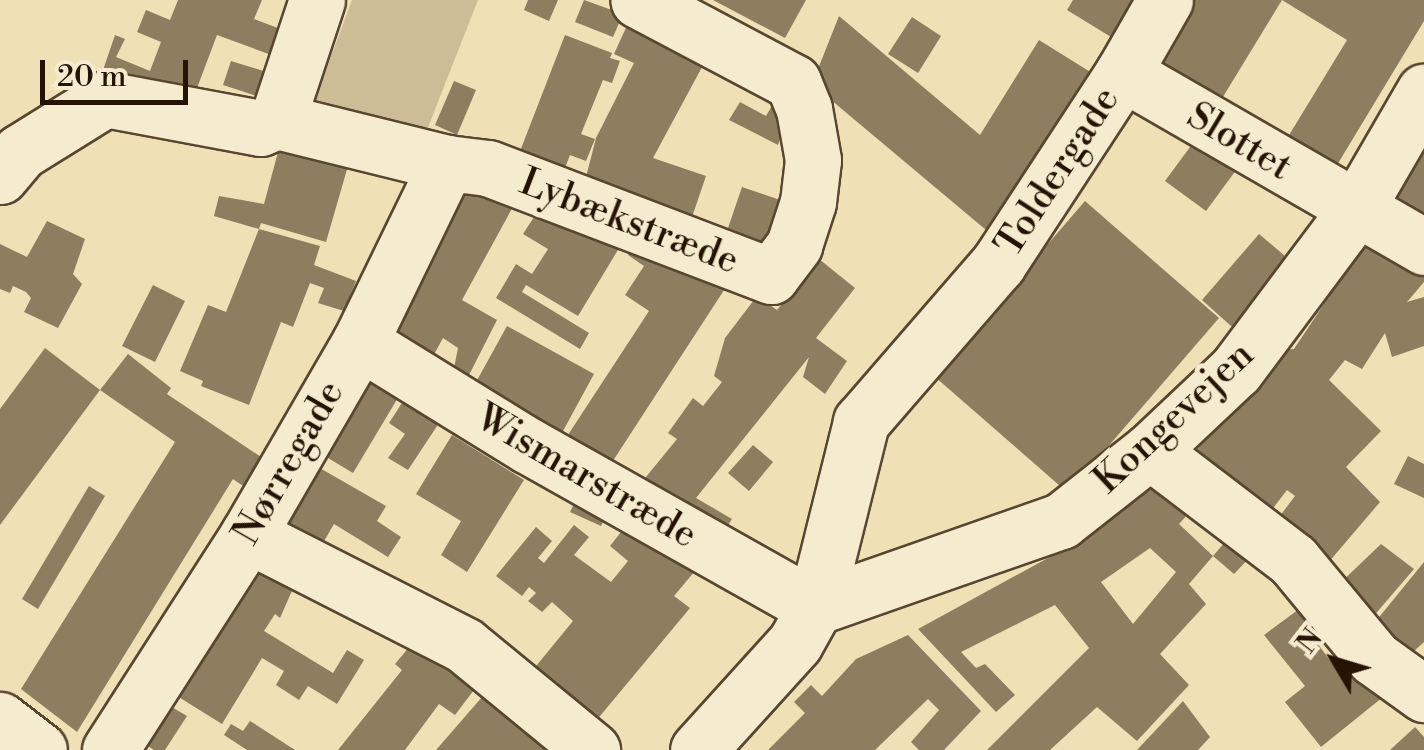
<!DOCTYPE html>
<meta charset="utf-8">
<style>
body{margin:0}
#map{position:relative;width:1424px;height:750px;overflow:hidden;background:#efe0b5;font-family:"Libre Bodoni",serif}
div>[style]{position:absolute}
.green>*{inset:0;background:#cdbd97}
.building>*{inset:0;background:#8e7e60}
.roads{filter:drop-shadow(2px 0 #584630) drop-shadow(-2px 0 #584630) drop-shadow(0 2px #584630) drop-shadow(0 -2px #584630)}
.minor>*{height:55px;margin:-27.5px;padding:0 27.5px;transform-origin:27.5px;border-radius:27.5px;background:#f5ebcf}
span{translate:-50% -50%;white-space:nowrap;text-align:center;line-height:1.15;-webkit-text-stroke:10px #f5ebcf;paint-order:stroke}
.street-label{font-size:38px;color:#251304}
.north{position:absolute;left:1284px;top:610px;width:100px;height:100px;-webkit-text-stroke:8px #f5ebcf;paint-order:stroke;rotate:308deg;font-size:28px;font-weight:700;line-height:40px;text-align:center;color:#251304}
.north::after{content:'';display:block;margin:auto;width:35px;height:45px;background:#251304;clip-path:polygon(50% 0,100% 100%,50% 72%,0 100%)}
.scale{position:absolute;left:40px;top:60px;width:148px;height:45px;box-sizing:border-box;border:5px solid #251304;border-top:0;padding-left:12px;font-size:30px;line-height:35px;white-space:nowrap;color:#251304;-webkit-text-stroke:8px #f5ebcf;paint-order:stroke}
</style>
<div id="map">
<div class="green">
<i style="clip-path:polygon(352px 0,478px 0,425px 135px,314px 102px)"></i>
</div>
<div class="building">
<i style="clip-path:polygon(178px 0,262px 0,254px 19px,283px 30px,274px 56px,217px 35px,191px 104px,101px 76px,115px 35px,125px 39px,116px 57px,150px 71px,161px 42px,137px 32px,146px 10px,170px 20px)"></i>
<i style="clip-path:polygon(528px 0,558px 0,549px 21px,524px 10px)"></i>
<i style="clip-path:polygon(584px 0,623px 14px,613px 37px,575px 22px)"></i>
<i style="clip-path:polygon(713px 0,806px 0,785px 38px)"></i>
<i style="clip-path:polygon(1073px 0,1133px 0,1111px 37px,1067px 10px)"></i>
<i style="clip-path:polygon(1179px 0,1282px 0,1218px 105px,1143px 60px)"></i>
<i style="clip-path:polygon(1282px 0,1424px 0,1424px 21px,1331px 175px,1283px 145px,1347px 40px)"></i>
<i style="clip-path:polygon(839px 16px,980px 135px,1039px 40px,1092px 73px,992px 235px,812px 84px)"></i>
<i style="clip-path:polygon(912px 17px,941px 36px,918px 73px,888px 54px)"></i>
<i style="clip-path:polygon(630px 19px,708px 56px,653px 158px,706px 176px,692px 217px,585px 181px,596px 138px,634px 63px,614px 54px)"></i>
<i style="clip-path:polygon(565px 35px,612px 53px,610px 58px,620px 61px,612px 83px,603px 80px,581px 134px,595px 139px,586px 161px,570px 155px,562px 176px,517px 159px)"></i>
<i style="clip-path:polygon(231px 61px,270px 73px,263px 98px,223px 85px)"></i>
<i style="clip-path:polygon(454px 81px,476px 90px,457px 135px,435px 125px)"></i>
<i style="clip-path:polygon(740px 102px,766px 116px,773px 104px,785px 126px,778px 145px,729px 120px)"></i>
<i style="clip-path:polygon(1424px 119px,1424px 229px,1375px 200px)"></i>
<i style="clip-path:polygon(1204px 128px,1245px 158px,1206px 211px,1165px 181px)"></i>
<i style="clip-path:polygon(281px 141px,350px 159px,326px 242px,261px 223px,259px 229px,320px 246px,314px 265px,356px 281px,344px 311px,318px 303px,324px 288px,310px 283px,293px 327px,281px 322px,249px 405px,201px 386px,203px 381px,180px 371px,208px 305px,226px 312px,259px 229px,214px 216px,219px 196px,264px 204px)"></i>
<i style="clip-path:polygon(467px 172px,521px 192px,462px 300px,497px 320px,468px 377px,454px 368px,458px 348px,443px 338px,427px 367px,377px 338px)"></i>
<i style="clip-path:polygon(742px 187px,783px 201px,765px 244px,728px 228px)"></i>
<i style="clip-path:polygon(1085px 201px,1219px 318px,1068px 493px,934px 376px)"></i>
<i style="clip-path:polygon(543px 203px,627px 235px,578px 316px,526px 285px,522px 292px,589px 333px,580px 349px,496px 298px,516px 264px,532px 274px,548px 249px,523px 234px)"></i>
<i style="clip-path:polygon(47px 221px,85px 239px,73px 274px,82px 284px,58px 328px,24px 312px,31px 298px,26px 292px,13px 286px,10px 293px,0 289px,0 244px,27px 257px)"></i>
<i style="clip-path:polygon(1372px 232px,1424px 261px,1424px 282px,1407px 302px,1424px 297px,1424px 346px,1392px 357px,1385px 333px,1362px 369px,1345px 360px,1329px 380px,1381px 431px,1346px 467px,1380px 502px,1322px 570px,1273px 525px,1295px 496px,1287px 490px,1260px 525px,1185px 465px,1229px 410px,1236px 410px,1281px 350px,1294px 349px)"></i>
<i style="clip-path:polygon(1259px 234px,1298px 267px,1240px 334px,1202px 300px)"></i>
<i style="clip-path:polygon(640px 237px,728px 284px,607px 470px,564px 441px,649px 311px,625px 295px,644px 266px,628px 255px)"></i>
<i style="clip-path:polygon(819px 259px,855px 288px,816px 338px,847px 361px,825px 394px,803px 377px,809px 357px,696px 498px,732px 519px,721px 536px,641px 483px,677px 439px,668px 433px,693px 398px,703px 406px,722px 382px,714px 376px,725px 338px,757px 296px,777px 310px)"></i>
<i style="clip-path:polygon(153px 285px,185px 301px,155px 362px,122px 346px)"></i>
<i style="clip-path:polygon(507px 326px,594px 374px,557px 442px,470px 393px)"></i>
<i style="clip-path:polygon(45px 348px,100px 390px,0 525px,0 409px)"></i>
<i style="clip-path:polygon(128px 354px,171px 388px,167px 394px,264px 459px,246px 488px,233px 479px,77px 732px,21px 689px,175px 442px,100px 390px)"></i>
<i style="clip-path:polygon(363px 360px,405px 386px,353px 473px,313px 449px)"></i>
<i style="clip-path:polygon(411px 389px,447px 411px,408px 470px,388px 458px,405px 434px,389px 423px)"></i>
<i style="clip-path:polygon(452px 435px,524px 480px,467px 572px,441px 555px,461px 521px,416px 494px)"></i>
<i style="clip-path:polygon(753px 445px,773px 462px,749px 491px,728px 473px)"></i>
<i style="clip-path:polygon(1408px 456px,1424px 464px,1424px 498px,1394px 484px)"></i>
<i style="clip-path:polygon(318px 467px,386px 506px,377px 521px,401px 537px,388px 557px,334px 524px,313px 560px,265px 529px)"></i>
<i style="clip-path:polygon(evenodd,1158px 468px,1199px 502px,1179px 524px,1213px 556px,1232px 534px,1253px 554px,1234px 574px,1213px 556px,1189px 584px,1206px 604px,1160px 654px,1189px 685px,1137px 741px,1097px 707px,1050px 750px,987px 750px,1089px 648px,1055px 605px,961px 652px,976px 668px,985px 664px,1015px 695px,996px 712px,918px 629px,1068px 547px,1158px 468px,1150px 548px,1176px 572px,1133px 624px,1101px 582px,1150px 548px)"></i>
<i style="clip-path:polygon(89px 486px,105px 496px,38px 609px,22px 599px)"></i>
<i style="clip-path:polygon(581px 489px,612px 505px,601px 526px,570px 512px)"></i>
<i style="clip-path:polygon(636px 513px,700px 565px,674px 596px,690px 608px,585px 734px,523px 682px,573px 621px,552px 602px,542px 612px,528px 601px,536px 593px,529px 587px,522px 596px,496px 576px,536px 527px,552px 541px,538px 558px,544px 563px,574px 525px,589px 537px,574px 555px,611px 582px,628px 561px,610px 546px)"></i>
<i style="clip-path:polygon(1381px 544px,1414px 569px,1366px 625px,1335px 588px)"></i>
<i style="clip-path:polygon(257px 549px,299px 575px,280px 618px,275px 614px,264px 631px,333px 673px,347px 650px,364px 660px,337px 704px,308px 686px,299px 700px,276px 685px,284px 671px,262px 658px,222px 724px,169px 691px)"></i>
<i style="clip-path:polygon(1424px 562px,1424px 642px,1401px 663px,1367px 632px)"></i>
<i style="clip-path:polygon(1310px 601px,1332px 631px,1317px 643px,1332px 663px,1346px 653px,1383px 697px,1321px 747px,1285px 702px,1305px 686px,1264px 635px)"></i>
<i style="clip-path:polygon(908px 635px,981px 711px,944px 750px,919px 750px,911px 742px,939px 710px,928px 699px,875px 750px,768px 750px,805px 713px,794px 702px,811px 685px,822px 696px,856px 659px)"></i>
<i style="clip-path:polygon(415px 640px,480px 682px,455px 715px,439px 704px,405px 750px,338px 750px,402px 670px,395px 664px)"></i>
<i style="clip-path:polygon(489px 689px,576px 750px,436px 750px)"></i>
<i style="clip-path:polygon(1183px 701px,1210px 737px,1198px 750px,1137px 750px)"></i>
<i style="clip-path:polygon(170px 706px,187px 716px,165px 750px,154px 750px,145px 744px)"></i>
<i style="clip-path:polygon(250px 721px,295px 750px,247px 750px,224px 735px,231px 724px,243px 731px)"></i>
<i style="clip-path:polygon(1415px 727px,1424px 737px,1424px 750px,1390px 750px)"></i>
</div>
<div class="roads">
<div class="minor">
<i style="left:1123px;top:73px;width:348px;rotate:30deg"></i>
<i style="left:277px;top:121px;width:127px;rotate:-71.7deg"></i>
<i style="left:0;top:176px;width:31px;rotate:-50deg"></i>
<i style="left:20px;top:152px;width:100px;rotate:-31.9deg"></i>
<i style="left:105px;top:99px;width:158px;rotate:10.6deg"></i>
<i style="left:260px;top:128px;width:18px;rotate:-22deg"></i>
<i style="left:277px;top:121px;width:175px;rotate:13.9deg"></i>
<i style="left:447px;top:163px;width:41px;rotate:7deg"></i>
<i style="left:488px;top:168px;width:303px;rotate:20.9deg"></i>
<i style="left:771px;top:276px;width:39px;rotate:-53deg"></i>
<i style="left:794px;top:245px;width:45px;rotate:-72deg"></i>
<i style="left:808px;top:202px;width:42px;rotate:-83.2deg"></i>
<i style="left:813px;top:160px;width:52px;rotate:-100deg"></i>
<i style="left:804px;top:109px;width:29px;rotate:-112deg"></i>
<i style="left:793px;top:82px;width:175px;rotate:-152.1deg"></i>
<i style="left:360px;top:342px;width:196px;rotate:31.7deg"></i>
<i style="left:527px;top:445px;width:330px;rotate:29.4deg"></i>
<i style="left:1150px;top:451px;width:180px;rotate:37.3deg"></i>
<i style="left:1293px;top:560px;width:127px;rotate:50.4deg"></i>
<i style="left:1374px;top:658px;width:62px;rotate:35.8deg"></i>
<i style="left:248px;top:535px;width:242px;rotate:27deg"></i>
<i style="left:464px;top:645px;width:166px;rotate:39.4deg"></i>
<i style="left:815px;top:607px;width:261px;rotate:-19.3deg"></i>
<i style="left:1061px;top:521px;width:113px;rotate:-38.2deg"></i>
<i style="left:1150px;top:451px;width:118px;rotate:-43.3deg"></i>
<i style="left:1236px;top:370px;width:199px;rotate:-53.2deg"></i>
<i style="left:1355px;top:211px;width:138px;rotate:-59.9deg"></i>
<i style="left:0;top:720px;width:49px;rotate:37.6deg"></i>
<i style="left:110px;top:750px;width:255px;rotate:-57.3deg"></i>
<i style="left:248px;top:535px;width:223px;rotate:-59.9deg"></i>
<i style="left:360px;top:342px;width:199px;rotate:-64.1deg"></i>
<i style="left:698px;top:750px;width:144px;rotate:-47.8deg"></i>
<i style="left:795px;top:643px;width:41px;rotate:-60.9deg"></i>
<i style="left:815px;top:607px;width:191px;rotate:-76deg"></i>
<i style="left:861px;top:422px;width:209px;rotate:-49.1deg"></i>
<i style="left:998px;top:264px;width:228px;rotate:-56.8deg"></i>
<i style="left:1123px;top:73px;width:84px;rotate:-60.1deg"></i>
</div>
</div>
<div class="street-label">
<span style="left:1239px;top:142px;rotate:31deg">Slottet</span>
<span style="left:1058px;top:172px;rotate:-57deg">Toldergade</span>
<span style="left:629px;top:222px;rotate:21deg">Lybækstræde</span>
<span style="left:1174px;top:418px;rotate:-43deg">Kongevejen</span>
<span style="left:289px;top:463px;rotate:-60deg">Nørregade</span>
<span style="left:586px;top:477px;rotate:30deg">Wismarstræde</span>
</div>
<div class="north">N</div>
<div class="scale">20 m</div>
</div>
